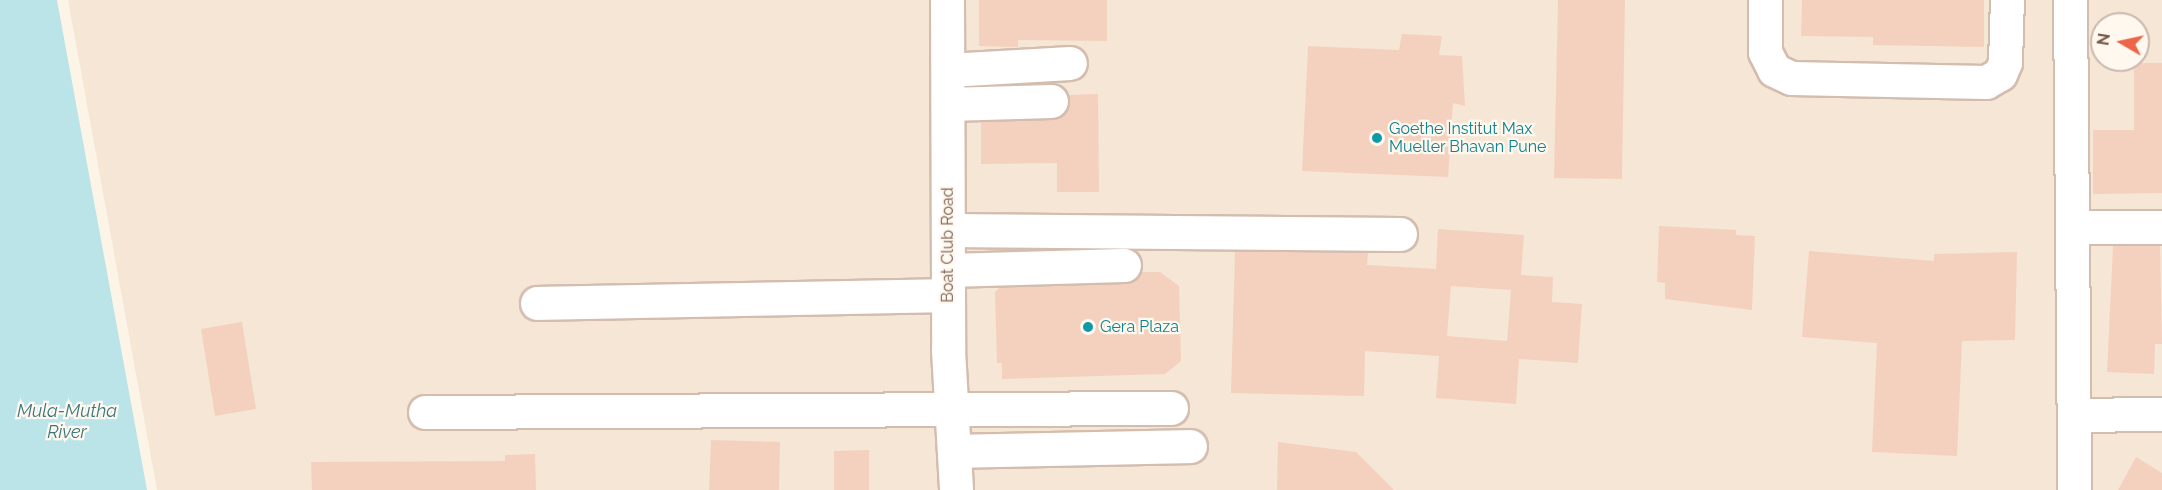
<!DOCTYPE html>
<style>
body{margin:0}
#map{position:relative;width:2162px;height:490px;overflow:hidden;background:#fdf4e8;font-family:Raleway,sans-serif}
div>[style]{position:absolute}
.residential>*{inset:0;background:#f6e6d6}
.water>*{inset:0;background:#bbe4e9}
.building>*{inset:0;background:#f4d1be}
.roads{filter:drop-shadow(2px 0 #d3bdaf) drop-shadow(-2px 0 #d3bdaf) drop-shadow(0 2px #d3bdaf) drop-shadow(0 -2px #d3bdaf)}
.minor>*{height:33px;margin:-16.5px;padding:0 16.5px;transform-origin:16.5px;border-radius:16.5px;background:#fff}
.dots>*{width:16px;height:16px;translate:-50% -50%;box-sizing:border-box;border:3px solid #fff8ef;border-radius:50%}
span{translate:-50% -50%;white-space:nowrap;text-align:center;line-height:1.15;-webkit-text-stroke:4.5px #fff8ef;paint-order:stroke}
.culture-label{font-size:16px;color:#0d838f}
.left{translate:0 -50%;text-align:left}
.street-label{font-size:16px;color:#79594a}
.water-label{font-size:18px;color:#3c777e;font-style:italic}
.north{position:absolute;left:2090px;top:12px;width:60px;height:60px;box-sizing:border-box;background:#fff8ef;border:2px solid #c9b8ad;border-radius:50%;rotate:279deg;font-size:16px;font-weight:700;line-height:24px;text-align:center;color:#79594a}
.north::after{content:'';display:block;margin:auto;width:21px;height:27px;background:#ec6548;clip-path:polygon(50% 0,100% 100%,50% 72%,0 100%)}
</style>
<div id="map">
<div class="residential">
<i style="clip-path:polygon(evenodd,68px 0,2162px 0,2162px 490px,157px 490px,68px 0,2102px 24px,2138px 24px,2138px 60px,2102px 60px,2102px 24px)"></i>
</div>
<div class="water">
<i style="clip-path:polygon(0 0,57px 0,147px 490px,0 490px)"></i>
</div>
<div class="building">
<i style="clip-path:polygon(979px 0,1107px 0,1107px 41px,1018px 40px,1018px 47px,979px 46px)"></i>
<i style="clip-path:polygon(1558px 0,1625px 0,1622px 179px,1554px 178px)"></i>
<i style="clip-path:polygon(1802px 0,1984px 0,1984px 47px,1873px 45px,1873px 37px,1801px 36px)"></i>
<i style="clip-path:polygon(1402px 34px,1442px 36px,1439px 55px,1462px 56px,1465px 106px,1453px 103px,1448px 177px,1302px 171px,1308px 46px,1399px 50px)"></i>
<i style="clip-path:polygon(2134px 63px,2162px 63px,2162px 193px,2093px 194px,2093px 130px,2134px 130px)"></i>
<i style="clip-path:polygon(1098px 94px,1099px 192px,1057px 192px,1057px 163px,981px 164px,981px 122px,1052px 120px,1066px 113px,1068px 95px)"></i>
<i style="clip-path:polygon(1659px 226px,1736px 230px,1736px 235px,1755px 236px,1752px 310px,1665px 299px,1665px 283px,1657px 282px)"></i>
<i style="clip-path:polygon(evenodd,1438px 229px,1524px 235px,1521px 275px,1553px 277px,1552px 302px,1582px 304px,1578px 363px,1519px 359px,1516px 404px,1436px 398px,1439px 356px,1365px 351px,1364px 396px,1231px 393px,1235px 251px,1368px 252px,1367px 265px,1436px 269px,1438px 229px,1451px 286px,1511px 290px,1507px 341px,1447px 336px,1451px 286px)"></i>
<i style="clip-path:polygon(2113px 246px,2160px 246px,2162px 344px,2155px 344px,2154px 374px,2107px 372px)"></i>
<i style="clip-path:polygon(1809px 251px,1934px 261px,1934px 254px,2017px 252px,2015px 340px,1962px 341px,1957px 456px,1872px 452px,1877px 343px,1802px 337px)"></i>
<i style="clip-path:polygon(1141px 272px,1160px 272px,1179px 286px,1181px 361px,1165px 374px,1002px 379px,1002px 363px,997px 363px,995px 292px,1000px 287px,1125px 284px)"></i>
<i style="clip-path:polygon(242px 322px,256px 409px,215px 416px,201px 329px)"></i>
<i style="clip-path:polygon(711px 440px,780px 442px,779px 490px,709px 490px)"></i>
<i style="clip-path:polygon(1278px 442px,1356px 452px,1394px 490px,1277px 490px)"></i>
<i style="clip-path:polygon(869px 450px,869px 490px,834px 490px,834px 451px)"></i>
<i style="clip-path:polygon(535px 454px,536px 490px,312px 490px,311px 462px,505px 461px,505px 455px)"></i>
<i style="clip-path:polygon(2136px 457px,2162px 473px,2162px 490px,2118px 490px)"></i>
</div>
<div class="roads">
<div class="minor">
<i style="left:947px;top:0;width:350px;rotate:89.8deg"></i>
<i style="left:948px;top:350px;width:140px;rotate:86.7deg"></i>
<i style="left:1765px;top:0;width:52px;rotate:90deg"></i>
<i style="left:1765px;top:52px;width:20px;rotate:63deg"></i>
<i style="left:1774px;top:70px;width:19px;rotate:25deg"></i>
<i style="left:1791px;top:78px;width:195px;rotate:1.2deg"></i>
<i style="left:1986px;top:82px;width:16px;rotate:-30deg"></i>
<i style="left:2000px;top:74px;width:13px;rotate:-67deg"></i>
<i style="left:2005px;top:62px;width:62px;rotate:-88.2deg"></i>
<i style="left:2070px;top:0;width:490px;rotate:89.5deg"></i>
<i style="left:948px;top:70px;width:122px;rotate:-3.3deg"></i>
<i style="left:948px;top:104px;width:103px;rotate:-1.7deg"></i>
<i style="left:2072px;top:227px;width:90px"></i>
<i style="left:948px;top:230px;width:452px;rotate:0.5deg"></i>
<i style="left:948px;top:270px;width:176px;rotate:-1.6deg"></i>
<i style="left:537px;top:303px;width:411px;rotate:-1.1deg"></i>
<i style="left:425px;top:412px;width:746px;rotate:-0.31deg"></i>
<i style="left:2074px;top:415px;width:88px;rotate:-0.7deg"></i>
<i style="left:954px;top:451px;width:236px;rotate:-1.2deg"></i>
</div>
</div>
<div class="dots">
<i style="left:1377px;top:138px;background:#0f9aa8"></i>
<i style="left:1088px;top:327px;background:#0f9aa8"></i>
</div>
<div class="culture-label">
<span class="left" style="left:1389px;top:138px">Goethe Institut Max<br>Mueller Bhavan Pune</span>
<span class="left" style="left:1100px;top:327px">Gera Plaza</span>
</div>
<div class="street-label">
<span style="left:948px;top:245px;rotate:-90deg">Boat Club Road</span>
</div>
<div class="water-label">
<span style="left:67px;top:422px">Mula-Mutha<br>River</span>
</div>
<div class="north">N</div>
</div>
